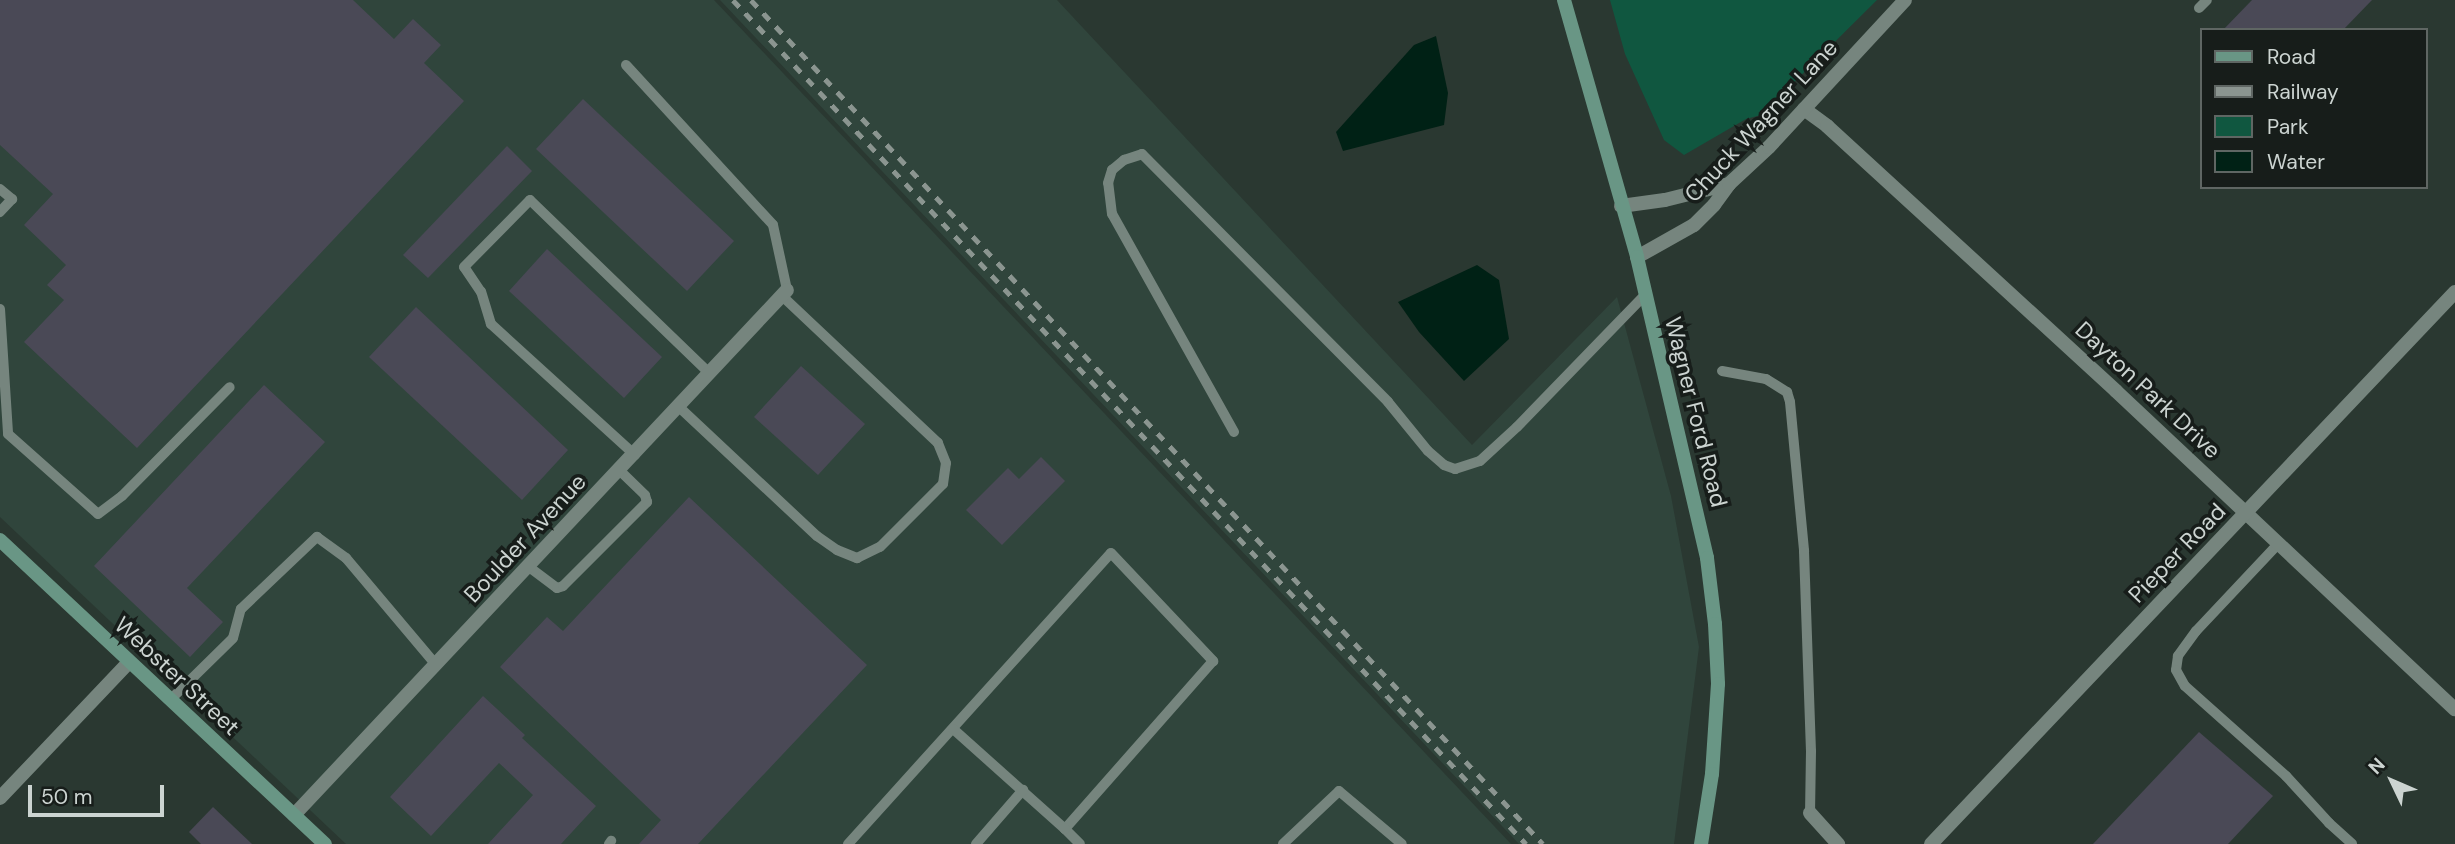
<!DOCTYPE html>
<style>
body{margin:0}
#map{position:relative;width:2455px;height:844px;overflow:hidden;background:#2a3831;font-family:"DM Sans",sans-serif}
div>[style]{position:absolute}
.built>*{inset:0;background:#30453c}
.green>*{inset:0;background:#105740}
.water>*{inset:0;background:#002115}
.building>*{inset:0;background:#4a4956}
.lane>*{height:10px;margin:-5px;padding:0 5px;transform-origin:5px;border-radius:5px;background:#76857e}
.street>*{height:14px;margin:-7px;padding:0 7px;transform-origin:7px;border-radius:7px;background:#76857e}
.secondary>*{height:14px;margin:-7px;padding:0 7px;transform-origin:7px;border-radius:7px;background:#699685}
.rail>*{height:5px;margin-top:-2.5px;transform-origin:0;background:repeating-linear-gradient(90deg,#8b9590 0 9px,transparent 0 18px)}
span{translate:-50% -50%;white-space:nowrap;text-align:center;line-height:1.15;-webkit-text-stroke:7px #171d1a;paint-order:stroke}
.street-label{font-size:23px;color:#ccd4d1}
.legend{position:absolute;left:2200px;top:28px;width:228px;height:161px;box-sizing:border-box;background:#171d1a;border:2px solid #5f6663;margin:0;padding:9px 12px;list-style:none;font-size:21px;color:#ccd4d1}
.legend li{display:flex;align-items:center;gap:14px;height:35px}
.legend b{width:35px;border:2px solid #5f6663}
.north{position:absolute;left:2357px;top:746px;width:70px;height:70px;-webkit-text-stroke:5px #171d1a;paint-order:stroke;rotate:314deg;font-size:19px;font-weight:700;line-height:28px;text-align:center;color:#ccd4d1}
.north::after{content:'';display:block;margin:auto;width:24px;height:32px;background:#ccd4d1;clip-path:polygon(50% 0,100% 100%,50% 72%,0 100%)}
.scale{position:absolute;left:28px;top:785px;width:136px;height:32px;box-sizing:border-box;border:4px solid #ccd4d1;border-top:0;padding-left:9px;font-size:21px;line-height:24px;white-space:nowrap;color:#ccd4d1;-webkit-text-stroke:5px #171d1a;paint-order:stroke}
</style>
<div id="map">
<div class="built">
<i style="clip-path:polygon(0 0,714px 0,1511px 844px,346px 844px,0 517px)"></i>
<i style="clip-path:polygon(720px 0,1057px 0,1472px 445px,1617px 297px,1671px 496px,1699px 647px,1674px 844px,1519px 844px)"></i>
</div>
<div class="green">
<i style="clip-path:polygon(1610px 0,1877px 0,1761px 115px,1746px 119px,1684px 155px,1664px 140px,1625px 54px)"></i>
</div>
<div class="water">
<i style="clip-path:polygon(1436px 36px,1448px 93px,1444px 125px,1343px 151px,1336px 132px,1414px 45px)"></i>
<i style="clip-path:polygon(1477px 265px,1499px 280px,1509px 339px,1464px 381px,1419px 332px,1398px 302px)"></i>
</div>
<div class="building">
<i style="clip-path:polygon(0 0,353px 0,394px 39px,413px 19px,441px 45px,424px 63px,464px 101px,137px 448px,24px 342px,64px 300px,47px 285px,66px 265px,24px 225px,53px 194px,0 145px)"></i>
<i style="clip-path:polygon(2252px 0,2372px 0,2343px 30px,2223px 30px)"></i>
<i style="clip-path:polygon(583px 99px,734px 241px,687px 291px,536px 149px)"></i>
<i style="clip-path:polygon(507px 146px,532px 171px,428px 278px,403px 255px)"></i>
<i style="clip-path:polygon(547px 249px,662px 357px,624px 398px,509px 291px)"></i>
<i style="clip-path:polygon(416px 307px,568px 450px,522px 500px,369px 357px)"></i>
<i style="clip-path:polygon(801px 366px,865px 424px,818px 475px,754px 417px)"></i>
<i style="clip-path:polygon(264px 385px,325px 442px,187px 588px,223px 622px,190px 657px,94px 566px)"></i>
<i style="clip-path:polygon(1041px 457px,1065px 481px,1002px 545px,966px 510px,1008px 468px,1019px 479px)"></i>
<i style="clip-path:polygon(689px 497px,867px 665px,698px 844px,639px 844px,661px 820px,500px 667px,547px 617px,563px 631px)"></i>
<i style="clip-path:polygon(483px 696px,525px 735px,522px 738px,596px 806px,561px 844px,488px 844px,533px 795px,499px 763px,431px 836px,390px 797px)"></i>
<i style="clip-path:polygon(2199px 732px,2273px 796px,2228px 844px,2093px 844px)"></i>
<i style="clip-path:polygon(213px 807px,252px 844px,201px 844px,189px 832px)"></i>
</div>
<div class="lane">
<i style="left:2199px;top:8px;width:11px;rotate:-45deg"></i>
<i style="left:626px;top:65px;width:217px;rotate:47.4deg"></i>
<i style="left:773px;top:225px;width:66px;rotate:77.8deg"></i>
<i style="left:0;top:189px;width:16px;rotate:40deg"></i>
<i style="left:12px;top:199px;width:18px;rotate:133deg"></i>
<i style="left:0;top:309px;width:125px;rotate:86.3deg"></i>
<i style="left:8px;top:434px;width:120px;rotate:41.6deg"></i>
<i style="left:98px;top:514px;width:30px;rotate:-37deg"></i>
<i style="left:122px;top:496px;width:153px;rotate:-45.3deg"></i>
<i style="left:1722px;top:371px;width:45px;rotate:10.3deg"></i>
<i style="left:1766px;top:379px;width:25px;rotate:32deg"></i>
<i style="left:1787px;top:392px;width:10px;rotate:73deg"></i>
<i style="left:1790px;top:402px;width:150px;rotate:84.6deg"></i>
<i style="left:1804px;top:551px;width:200px;rotate:88deg"></i>
<i style="left:1811px;top:751px;width:62px;rotate:90.9deg"></i>
<i style="left:679px;top:407px;width:189px;rotate:43.1deg"></i>
<i style="left:817px;top:536px;width:24px;rotate:35deg"></i>
<i style="left:837px;top:550px;width:22px;rotate:22deg"></i>
<i style="left:857px;top:558px;width:25px;rotate:-26deg"></i>
<i style="left:880px;top:547px;width:89px;rotate:-45deg"></i>
<i style="left:943px;top:484px;width:21px;rotate:-82deg"></i>
<i style="left:946px;top:463px;width:22px;rotate:-112deg"></i>
<i style="left:938px;top:443px;width:214px;rotate:-136.7deg"></i>
<i style="left:1234px;top:432px;width:250px;rotate:-119.2deg"></i>
<i style="left:1112px;top:214px;width:31px;rotate:-97deg"></i>
<i style="left:1108px;top:183px;width:14px;rotate:-73deg"></i>
<i style="left:1112px;top:170px;width:16px;rotate:-40deg"></i>
<i style="left:1124px;top:160px;width:19px;rotate:-18deg"></i>
<i style="left:1142px;top:154px;width:349px;rotate:45.2deg"></i>
<i style="left:1388px;top:402px;width:63px;rotate:50.8deg"></i>
<i style="left:1428px;top:451px;width:21px;rotate:41deg"></i>
<i style="left:1444px;top:465px;width:12px;rotate:20deg"></i>
<i style="left:1455px;top:469px;width:26px;rotate:-18deg"></i>
<i style="left:1480px;top:461px;width:50px;rotate:-42.6deg"></i>
<i style="left:1517px;top:427px;width:182px;rotate:-45.9deg"></i>
<i style="left:635px;top:455px;width:195px;rotate:-137.7deg"></i>
<i style="left:491px;top:324px;width:34px;rotate:-107deg"></i>
<i style="left:481px;top:292px;width:30px;rotate:-124deg"></i>
<i style="left:464px;top:267px;width:94px;rotate:-45.4deg"></i>
<i style="left:530px;top:200px;width:250px;rotate:44deg"></i>
<i style="left:2279px;top:543px;width:121px;rotate:133.3deg"></i>
<i style="left:2196px;top:631px;width:31px;rotate:126deg"></i>
<i style="left:2178px;top:656px;width:14px;rotate:98deg"></i>
<i style="left:2176px;top:670px;width:18px;rotate:61deg"></i>
<i style="left:2185px;top:686px;width:135px;rotate:41.7deg"></i>
<i style="left:2286px;top:776px;width:64px;rotate:47.5deg"></i>
<i style="left:2329px;top:823px;width:31px;rotate:42deg"></i>
<i style="left:529px;top:567px;width:35px;rotate:37deg"></i>
<i style="left:557px;top:588px;width:6px;rotate:-18deg"></i>
<i style="left:563px;top:586px;width:119px;rotate:-45deg"></i>
<i style="left:647px;top:502px;width:7px;rotate:-106deg"></i>
<i style="left:645px;top:495px;width:35px;rotate:-136deg"></i>
<i style="left:170px;top:700px;width:88px;rotate:-44.5deg"></i>
<i style="left:233px;top:638px;width:30px;rotate:-75deg"></i>
<i style="left:241px;top:609px;width:105px;rotate:-43.5deg"></i>
<i style="left:317px;top:537px;width:36px;rotate:36deg"></i>
<i style="left:346px;top:558px;width:140px;rotate:49.9deg"></i>
<i style="left:1065px;top:829px;width:21px;rotate:45deg"></i>
<i style="left:609px;top:844px;width:4px;rotate:-56deg"></i>
<i style="left:848px;top:844px;width:392px;rotate:-47.9deg"></i>
<i style="left:1111px;top:553px;width:149px;rotate:46.6deg"></i>
<i style="left:1213px;top:661px;width:224px;rotate:131.4deg"></i>
<i style="left:1065px;top:829px;width:150px;rotate:-138.2deg"></i>
<i style="left:976px;top:844px;width:72px;rotate:-49deg"></i>
<i style="left:1283px;top:844px;width:77px;rotate:-43.4deg"></i>
<i style="left:1339px;top:791px;width:82px;rotate:40.1deg"></i>
</div>
<div class="street">
<i style="left:1804px;top:109px;width:29px;rotate:36deg"></i>
<i style="left:1827px;top:126px;width:392px;rotate:42.5deg"></i>
<i style="left:2116px;top:391px;width:465px;rotate:43.2deg"></i>
<i style="left:1621px;top:206px;width:44px;rotate:-7.8deg"></i>
<i style="left:1665px;top:200px;width:66px;rotate:-14deg"></i>
<i style="left:1637px;top:257px;width:65px;rotate:-29.3deg"></i>
<i style="left:1694px;top:225px;width:28px;rotate:-45deg"></i>
<i style="left:1714px;top:205px;width:26px;rotate:-54deg"></i>
<i style="left:1729px;top:184px;width:54px;rotate:-42.8deg"></i>
<i style="left:1769px;top:147px;width:200px;rotate:-47.2deg"></i>
<i style="left:0;top:798px;width:187px;rotate:-46.5deg"></i>
<i style="left:1810px;top:813px;width:42px;rotate:47.9deg"></i>
<i style="left:294px;top:815px;width:720px;rotate:-46.8deg"></i>
<i style="left:1931px;top:844px;width:761px;rotate:-46.49deg"></i>
</div>
<div class="secondary">
<i style="left:1564px;top:0;width:267px;rotate:74.1deg"></i>
<i style="left:1637px;top:257px;width:309px;rotate:76.9deg"></i>
<i style="left:1707px;top:558px;width:66px;rotate:83.1deg"></i>
<i style="left:1715px;top:624px;width:60px;rotate:87.1deg"></i>
<i style="left:1718px;top:684px;width:90px;rotate:93.8deg"></i>
<i style="left:1712px;top:774px;width:71px;rotate:98.9deg"></i>
<i style="left:0;top:540px;width:445px;rotate:43.1deg"></i>
</div>
<div class="rail">
<i style="left:733px;top:0;width:1158px;rotate:46.78deg"></i>
<i style="left:751px;top:0;width:1157px;rotate:46.82deg"></i>
</div>
<div class="street-label">
<span style="left:1761px;top:121px;rotate:-47deg">Chuck Wagner Lane</span>
<span style="left:2148px;top:390px;rotate:43deg">Dayton Park Drive</span>
<span style="left:1696px;top:412px;rotate:76deg">Wagner Ford Road</span>
<span style="left:525px;top:538px;rotate:-47deg">Boulder Avenue</span>
<span style="left:2177px;top:553px;rotate:-46deg">Pieper Road</span>
<span style="left:177px;top:676px;rotate:43deg">Webster Street</span>
</div>
<ul class="legend">
<li><b style="height:9px;background:#699685"></b>Road</li>
<li><b style="height:9px;background:#8b9590"></b>Railway</li>
<li><b style="height:19px;background:#105740"></b>Park</li>
<li><b style="height:19px;background:#002115"></b>Water</li>
</ul>
<div class="north">N</div>
<div class="scale">50 m</div>
</div>
